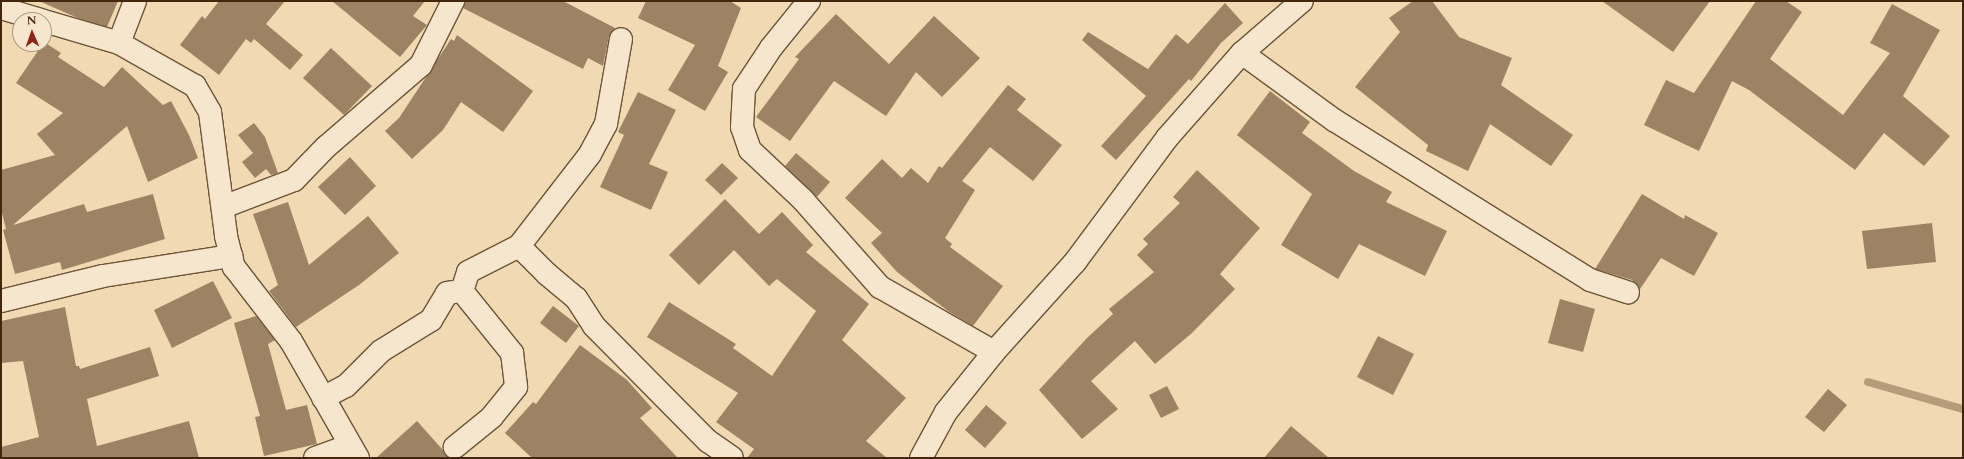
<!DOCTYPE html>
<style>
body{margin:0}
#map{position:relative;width:1964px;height:459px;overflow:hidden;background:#f1d9b3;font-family:Cardo,serif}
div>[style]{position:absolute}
.stream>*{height:8px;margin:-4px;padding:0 4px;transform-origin:4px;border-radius:4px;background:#b69c7a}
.building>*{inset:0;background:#9d8363}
.roads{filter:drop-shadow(1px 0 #6e5336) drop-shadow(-1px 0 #6e5336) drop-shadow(0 1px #6e5336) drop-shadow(0 -1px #6e5336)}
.minor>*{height:22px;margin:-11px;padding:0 11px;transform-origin:11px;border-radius:11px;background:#f6e6ce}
span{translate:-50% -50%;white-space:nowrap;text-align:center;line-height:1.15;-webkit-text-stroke:3px #f6e6ce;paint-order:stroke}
.frame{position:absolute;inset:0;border:2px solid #43260c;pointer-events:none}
.north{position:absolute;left:12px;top:12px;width:40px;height:40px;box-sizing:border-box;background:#f6e6ce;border:1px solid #ae9980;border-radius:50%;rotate:358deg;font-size:11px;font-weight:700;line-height:16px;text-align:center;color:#43260c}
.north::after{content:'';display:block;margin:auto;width:14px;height:18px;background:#8f2418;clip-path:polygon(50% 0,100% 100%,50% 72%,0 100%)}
</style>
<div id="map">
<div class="stream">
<i style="left:1868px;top:382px;width:99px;rotate:15.9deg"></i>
</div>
<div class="building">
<i style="clip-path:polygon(39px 1px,118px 1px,107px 27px,80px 19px)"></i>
<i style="clip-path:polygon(219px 1px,285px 1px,266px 24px,303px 55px,290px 70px,254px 39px,251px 43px,246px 39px,219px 75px,180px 45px,202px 16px,205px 19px)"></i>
<i style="clip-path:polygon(332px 1px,425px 1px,413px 16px,427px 25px,400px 57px)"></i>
<i style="clip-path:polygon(465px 1px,563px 1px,615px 28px,609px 36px,603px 66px,588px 58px,583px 69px,463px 8px)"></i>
<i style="clip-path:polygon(646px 1px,730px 1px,741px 8px,718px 66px,728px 72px,705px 111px,668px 90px,695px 45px,638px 18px)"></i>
<i style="clip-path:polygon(1413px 1px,1432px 1px,1459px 37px,1512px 58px,1501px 85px,1573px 135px,1551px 166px,1490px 124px,1468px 171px,1426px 151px,1428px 145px,1355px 87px,1400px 32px,1389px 18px)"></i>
<i style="clip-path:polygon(1602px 1px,1710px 1px,1673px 52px)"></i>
<i style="clip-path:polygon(1756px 1px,1786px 1px,1802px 12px,1770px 59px,1843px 115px,1890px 53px,1870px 43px,1892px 4px,1940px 30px,1903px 96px,1950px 136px,1924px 166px,1884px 133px,1855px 170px,1749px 90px,1732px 81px,1699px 151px,1644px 125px,1666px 80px,1694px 93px)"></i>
<i style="clip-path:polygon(1225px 3px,1243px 23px,1221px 43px,1191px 81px,1189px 79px,1116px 160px,1101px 146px,1146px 96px,1082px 40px,1088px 32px,1148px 69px,1176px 34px,1188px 44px)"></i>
<i style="clip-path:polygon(836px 14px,889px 64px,934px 16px,980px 58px,942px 97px,916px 72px,886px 116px,834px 81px,790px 141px,756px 117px,799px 59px,795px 57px)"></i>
<i style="clip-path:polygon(457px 35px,533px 91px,503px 132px,461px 102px,443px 130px,412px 159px,385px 131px,399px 118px,451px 39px,454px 41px)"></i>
<i style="clip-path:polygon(44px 42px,61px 53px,58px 57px,104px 87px,122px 67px,163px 105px,171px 101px,189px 135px,198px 158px,148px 182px,127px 126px,13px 225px,84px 204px,87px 212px,153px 194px,165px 239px,62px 270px,60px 262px,15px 274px,3px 230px,6px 229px,1px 209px,1px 170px,55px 155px,37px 134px,63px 113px,16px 83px)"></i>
<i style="clip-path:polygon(331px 48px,372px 86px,344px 115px,303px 78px)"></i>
<i style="clip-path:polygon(1008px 85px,1026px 99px,1017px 110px,1062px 145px,1033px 181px,990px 147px,962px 181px,975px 190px,945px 238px,952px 244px,950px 247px,1003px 286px,973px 326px,948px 311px,897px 272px,871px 243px,882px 233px,845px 198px,882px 159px,902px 178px,911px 168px,928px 183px,939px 166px,942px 168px)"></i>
<i style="clip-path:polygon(1270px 91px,1310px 122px,1302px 133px,1354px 171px,1392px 192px,1386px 202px,1447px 231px,1425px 276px,1359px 244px,1338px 279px,1281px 245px,1312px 194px,1237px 135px)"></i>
<i style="clip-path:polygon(638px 92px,676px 110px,649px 164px,668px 172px,651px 210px,600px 187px,624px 135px,618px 132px)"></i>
<i style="clip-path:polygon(254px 123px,265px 137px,278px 173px,271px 175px,266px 169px,255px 178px,242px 162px,253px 153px,238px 135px)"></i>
<i style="clip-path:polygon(796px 153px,830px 182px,817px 197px,785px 166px)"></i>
<i style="clip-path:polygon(350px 157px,376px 186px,345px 215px,318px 187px)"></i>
<i style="clip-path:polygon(722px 163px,738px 178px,721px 195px,705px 180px)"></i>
<i style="clip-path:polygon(1197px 170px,1260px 228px,1220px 274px,1235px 289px,1192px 333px,1155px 364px,1135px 341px,1091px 381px,1118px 409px,1082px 439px,1039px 390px,1087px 338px,1113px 314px,1109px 309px,1154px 272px,1137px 255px,1148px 244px,1143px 239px,1180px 203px,1173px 197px)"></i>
<i style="clip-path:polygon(1642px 194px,1684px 219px,1685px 215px,1718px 233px,1694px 276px,1661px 258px,1640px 289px,1632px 280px,1595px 269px)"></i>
<i style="clip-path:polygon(725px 199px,759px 234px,782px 212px,813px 245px,806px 252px,869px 304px,842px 340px,906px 398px,866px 441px,887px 458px,747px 458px,754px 449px,716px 422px,738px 393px,647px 337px,669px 302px,736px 344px,733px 348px,772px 376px,816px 311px,777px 279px,769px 286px,734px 250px,699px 285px,669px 255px)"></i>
<i style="clip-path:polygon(288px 202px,309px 265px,368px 216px,399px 253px,359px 285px,296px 327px,269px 291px,278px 285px,253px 214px)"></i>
<i style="clip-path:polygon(1932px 223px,1936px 262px,1867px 269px,1862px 231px)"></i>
<i style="clip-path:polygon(213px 281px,232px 318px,172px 348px,154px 310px)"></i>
<i style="clip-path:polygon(1560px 299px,1595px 309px,1583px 352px,1548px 343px)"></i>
<i style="clip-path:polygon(553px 306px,579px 326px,566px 343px,540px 323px)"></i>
<i style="clip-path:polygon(65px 307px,76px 366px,79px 366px,80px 369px,150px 347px,159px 376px,87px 399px,97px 446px,189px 421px,199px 458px,1px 458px,1px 447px,39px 437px,23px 361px,1px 363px,1px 321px)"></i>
<i style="clip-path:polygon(256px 316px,275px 340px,268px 344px,286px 410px,307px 405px,317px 444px,264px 456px,255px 417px,260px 416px,234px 323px)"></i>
<i style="clip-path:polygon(1378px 336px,1414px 354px,1393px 395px,1357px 377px)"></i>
<i style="clip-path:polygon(580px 345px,627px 380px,652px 408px,640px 418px,678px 458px,532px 458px,505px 433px,533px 402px,536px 404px)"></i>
<i style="clip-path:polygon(1167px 386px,1179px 409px,1161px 418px,1149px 395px)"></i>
<i style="clip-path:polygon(1828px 389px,1847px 405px,1824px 432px,1805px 417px)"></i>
<i style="clip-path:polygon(986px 405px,1007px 423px,985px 448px,965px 430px)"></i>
<i style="clip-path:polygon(417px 421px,450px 458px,376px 458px)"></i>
<i style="clip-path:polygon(1291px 426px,1329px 458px,1264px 458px)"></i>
</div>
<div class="roads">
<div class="minor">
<i style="left:809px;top:1px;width:60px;rotate:129deg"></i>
<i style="left:771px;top:48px;width:49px;rotate:123.4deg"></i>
<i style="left:744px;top:89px;width:38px;rotate:93deg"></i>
<i style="left:742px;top:127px;width:24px;rotate:71deg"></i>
<i style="left:750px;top:150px;width:73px;rotate:43.3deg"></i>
<i style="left:803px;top:200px;width:116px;rotate:48.5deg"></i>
<i style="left:880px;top:287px;width:131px;rotate:29.7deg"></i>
<i style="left:1px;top:8px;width:42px;rotate:16.7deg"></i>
<i style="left:44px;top:21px;width:78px;rotate:16.3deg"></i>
<i style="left:119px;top:43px;width:87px;rotate:29.5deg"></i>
<i style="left:195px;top:86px;width:30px;rotate:60deg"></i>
<i style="left:210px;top:112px;width:125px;rotate:82.6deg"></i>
<i style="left:226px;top:236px;width:32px;rotate:76deg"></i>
<i style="left:234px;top:267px;width:93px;rotate:52.4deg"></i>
<i style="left:291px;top:341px;width:135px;rotate:60.2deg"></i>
<i style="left:119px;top:43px;width:45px;rotate:-69.1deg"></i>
<i style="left:1242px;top:53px;width:114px;rotate:36.1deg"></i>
<i style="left:1334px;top:120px;width:302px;rotate:32deg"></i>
<i style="left:1590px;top:280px;width:40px;rotate:18deg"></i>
<i style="left:223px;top:207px;width:76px;rotate:-20.8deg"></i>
<i style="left:294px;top:180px;width:46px;rotate:-45.9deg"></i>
<i style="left:326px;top:147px;width:125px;rotate:-40.8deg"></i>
<i style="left:421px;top:65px;width:72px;rotate:-63.4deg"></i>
<i style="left:519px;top:246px;width:116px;rotate:-52.3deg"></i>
<i style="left:590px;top:154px;width:34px;rotate:-62deg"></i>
<i style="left:606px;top:124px;width:86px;rotate:-80deg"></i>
<i style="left:462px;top:291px;width:20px;rotate:-72deg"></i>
<i style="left:468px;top:272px;width:57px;rotate:-27deg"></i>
<i style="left:519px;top:246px;width:40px;rotate:45deg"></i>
<i style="left:547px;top:274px;width:38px;rotate:40deg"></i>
<i style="left:576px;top:298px;width:33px;rotate:57deg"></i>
<i style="left:594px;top:326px;width:162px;rotate:45.3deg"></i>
<i style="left:708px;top:441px;width:29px;rotate:35deg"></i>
<i style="left:1px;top:301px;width:105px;rotate:-13.8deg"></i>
<i style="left:103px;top:276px;width:130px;rotate:-8.9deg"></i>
<i style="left:323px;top:398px;width:26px;rotate:-28deg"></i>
<i style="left:346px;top:386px;width:49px;rotate:-45deg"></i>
<i style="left:381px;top:351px;width:59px;rotate:-31.8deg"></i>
<i style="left:431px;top:320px;width:31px;rotate:-59deg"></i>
<i style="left:447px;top:293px;width:15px;rotate:-8deg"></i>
<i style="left:462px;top:291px;width:80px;rotate:51.1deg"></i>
<i style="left:512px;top:353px;width:34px;rotate:83deg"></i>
<i style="left:516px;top:387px;width:38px;rotate:129deg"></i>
<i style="left:492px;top:417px;width:48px;rotate:141deg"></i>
<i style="left:315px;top:458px;width:37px;rotate:-20deg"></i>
<i style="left:921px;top:458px;width:52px;rotate:-61.5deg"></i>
<i style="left:946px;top:412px;width:77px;rotate:-51.3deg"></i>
<i style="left:994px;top:352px;width:121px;rotate:-48deg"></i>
<i style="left:1075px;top:262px;width:154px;rotate:-53.4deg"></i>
<i style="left:1167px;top:138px;width:113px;rotate:-48.6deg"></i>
<i style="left:1242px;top:53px;width:79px;rotate:-40.9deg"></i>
</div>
</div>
<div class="frame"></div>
<div class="north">N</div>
</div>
